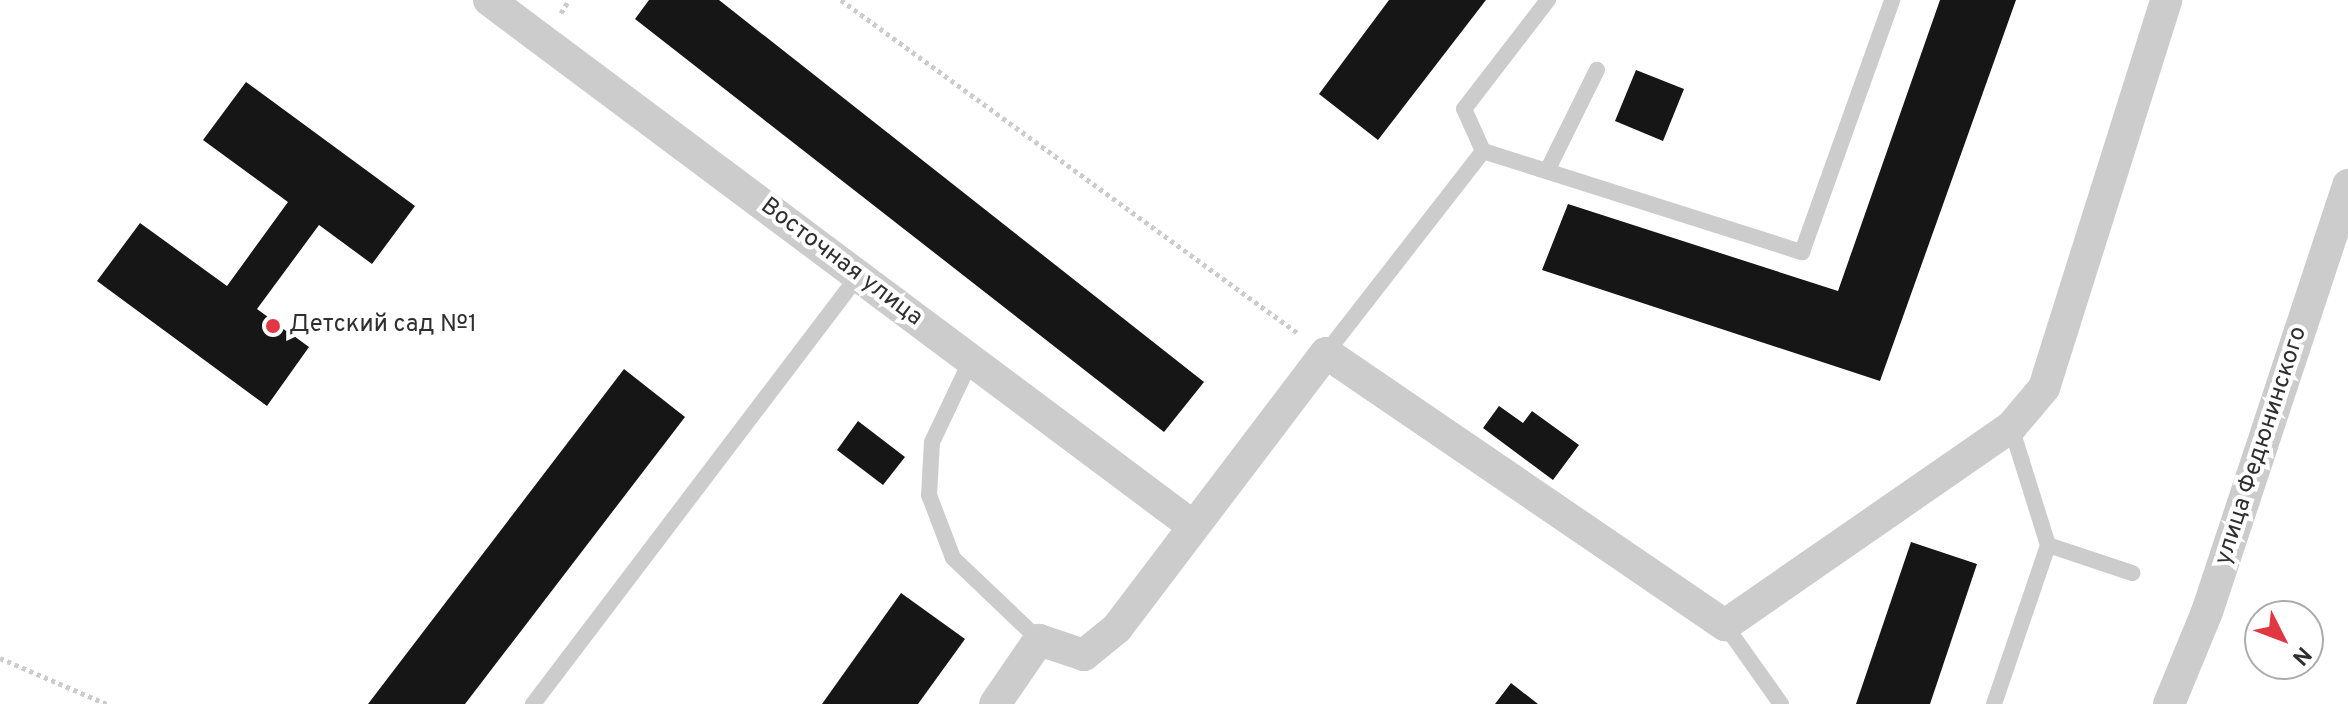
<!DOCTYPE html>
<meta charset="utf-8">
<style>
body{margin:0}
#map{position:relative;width:2348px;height:704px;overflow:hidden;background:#fff;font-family:Overpass,sans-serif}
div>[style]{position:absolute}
.building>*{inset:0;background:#161616}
.path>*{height:5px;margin-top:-2.5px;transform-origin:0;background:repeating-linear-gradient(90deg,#ccc 0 4px,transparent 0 8px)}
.lane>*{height:16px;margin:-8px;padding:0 8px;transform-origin:8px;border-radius:8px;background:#ccc}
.street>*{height:32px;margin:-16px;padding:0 16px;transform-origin:16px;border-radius:16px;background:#ccc}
.dots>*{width:22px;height:22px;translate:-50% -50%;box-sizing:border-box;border:4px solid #fff;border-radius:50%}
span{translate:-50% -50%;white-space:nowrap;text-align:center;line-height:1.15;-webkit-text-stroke:8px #fff;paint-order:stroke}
.street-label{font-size:24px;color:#2f2f2f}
.poi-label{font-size:24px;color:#2f2f2f}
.left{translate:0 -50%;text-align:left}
.north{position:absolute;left:2244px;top:600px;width:80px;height:80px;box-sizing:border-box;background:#fff;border:2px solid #acacac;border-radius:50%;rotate:132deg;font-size:22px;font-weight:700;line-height:32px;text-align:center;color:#2f2f2f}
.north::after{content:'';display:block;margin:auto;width:28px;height:36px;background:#e03742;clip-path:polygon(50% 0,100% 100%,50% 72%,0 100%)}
</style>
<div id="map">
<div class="building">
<i style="clip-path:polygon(649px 0,719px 0,1204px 382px,1164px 432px,635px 19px)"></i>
<i style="clip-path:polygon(1389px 0,1486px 0,1378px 140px,1319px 94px)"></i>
<i style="clip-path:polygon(1940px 0,2016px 0,1880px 381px,1542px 270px,1568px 204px,1838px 291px)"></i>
<i style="clip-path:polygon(1636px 70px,1684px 89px,1663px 141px,1615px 121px)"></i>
<i style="clip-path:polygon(246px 82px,415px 206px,372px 264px,319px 225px,257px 309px,309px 347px,267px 406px,97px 281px,140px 223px,227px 286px,288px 202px,203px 140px)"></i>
<i style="clip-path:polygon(624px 369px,685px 417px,465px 704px,368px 704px)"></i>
<i style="clip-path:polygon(1499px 406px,1523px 423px,1532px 411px,1579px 445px,1553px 480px,1483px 428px)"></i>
<i style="clip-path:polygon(858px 421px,905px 457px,883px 485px,837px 450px)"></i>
<i style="clip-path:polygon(1911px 542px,1977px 564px,1930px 704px,1856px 704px)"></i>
<i style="clip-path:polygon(901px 593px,965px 639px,918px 704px,822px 704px)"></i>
<i style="clip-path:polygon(1511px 683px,1538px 704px,1495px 704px)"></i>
</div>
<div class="path">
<i style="left:841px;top:0;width:567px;rotate:36.1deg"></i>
<i style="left:561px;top:13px;width:15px;rotate:-58deg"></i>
<i style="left:0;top:658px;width:116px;rotate:23.3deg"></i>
</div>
<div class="lane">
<i style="left:1483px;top:151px;width:335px;rotate:17.6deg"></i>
<i style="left:1802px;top:252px;width:268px;rotate:-70.3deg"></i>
<i style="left:1547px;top:171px;width:113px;rotate:-63.7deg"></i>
<i style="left:1326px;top:353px;width:256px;rotate:-52.1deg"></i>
<i style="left:1483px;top:151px;width:46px;rotate:-114.3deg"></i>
<i style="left:1464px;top:109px;width:138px;rotate:-52.4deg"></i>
<i style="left:971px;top:360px;width:91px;rotate:115.4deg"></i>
<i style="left:932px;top:442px;width:53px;rotate:93.2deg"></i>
<i style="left:929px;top:495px;width:67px;rotate:69.1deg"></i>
<i style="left:953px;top:558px;width:119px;rotate:43.6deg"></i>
<i style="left:2048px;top:545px;width:89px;rotate:18.4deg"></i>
<i style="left:1725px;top:625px;width:97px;rotate:54.7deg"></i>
<i style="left:533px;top:704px;width:537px;rotate:-52.79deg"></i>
<i style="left:1994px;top:704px;width:168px;rotate:-71.2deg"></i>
<i style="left:2048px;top:545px;width:124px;rotate:-107.4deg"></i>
</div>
<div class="street">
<i style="left:489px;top:0;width:879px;rotate:36.77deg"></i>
<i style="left:995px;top:704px;width:78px;rotate:-55.5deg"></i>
<i style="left:1039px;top:640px;width:47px;rotate:18.4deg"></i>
<i style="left:1084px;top:655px;width:43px;rotate:-39.3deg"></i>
<i style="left:1117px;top:628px;width:345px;rotate:-52.8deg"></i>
<i style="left:1326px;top:353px;width:483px;rotate:34.3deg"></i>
<i style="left:1725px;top:625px;width:348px;rotate:-34.7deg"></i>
<i style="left:2011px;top:427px;width:51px;rotate:-49.8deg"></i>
<i style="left:2044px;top:388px;width:407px;rotate:-72.5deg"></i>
<i style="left:2169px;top:704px;width:100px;rotate:-67.6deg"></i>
<i style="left:2207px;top:612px;width:450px;rotate:-71.7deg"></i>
</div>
<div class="dots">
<i style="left:273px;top:326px;background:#e03742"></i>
</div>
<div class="street-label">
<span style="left:841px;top:263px;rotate:37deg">Восточная улица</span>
<span style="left:2262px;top:446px;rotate:-72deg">улица Федюнинского</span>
</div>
<div class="poi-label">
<span class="left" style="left:289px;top:326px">Детский сад №1</span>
</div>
<div class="north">N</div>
</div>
